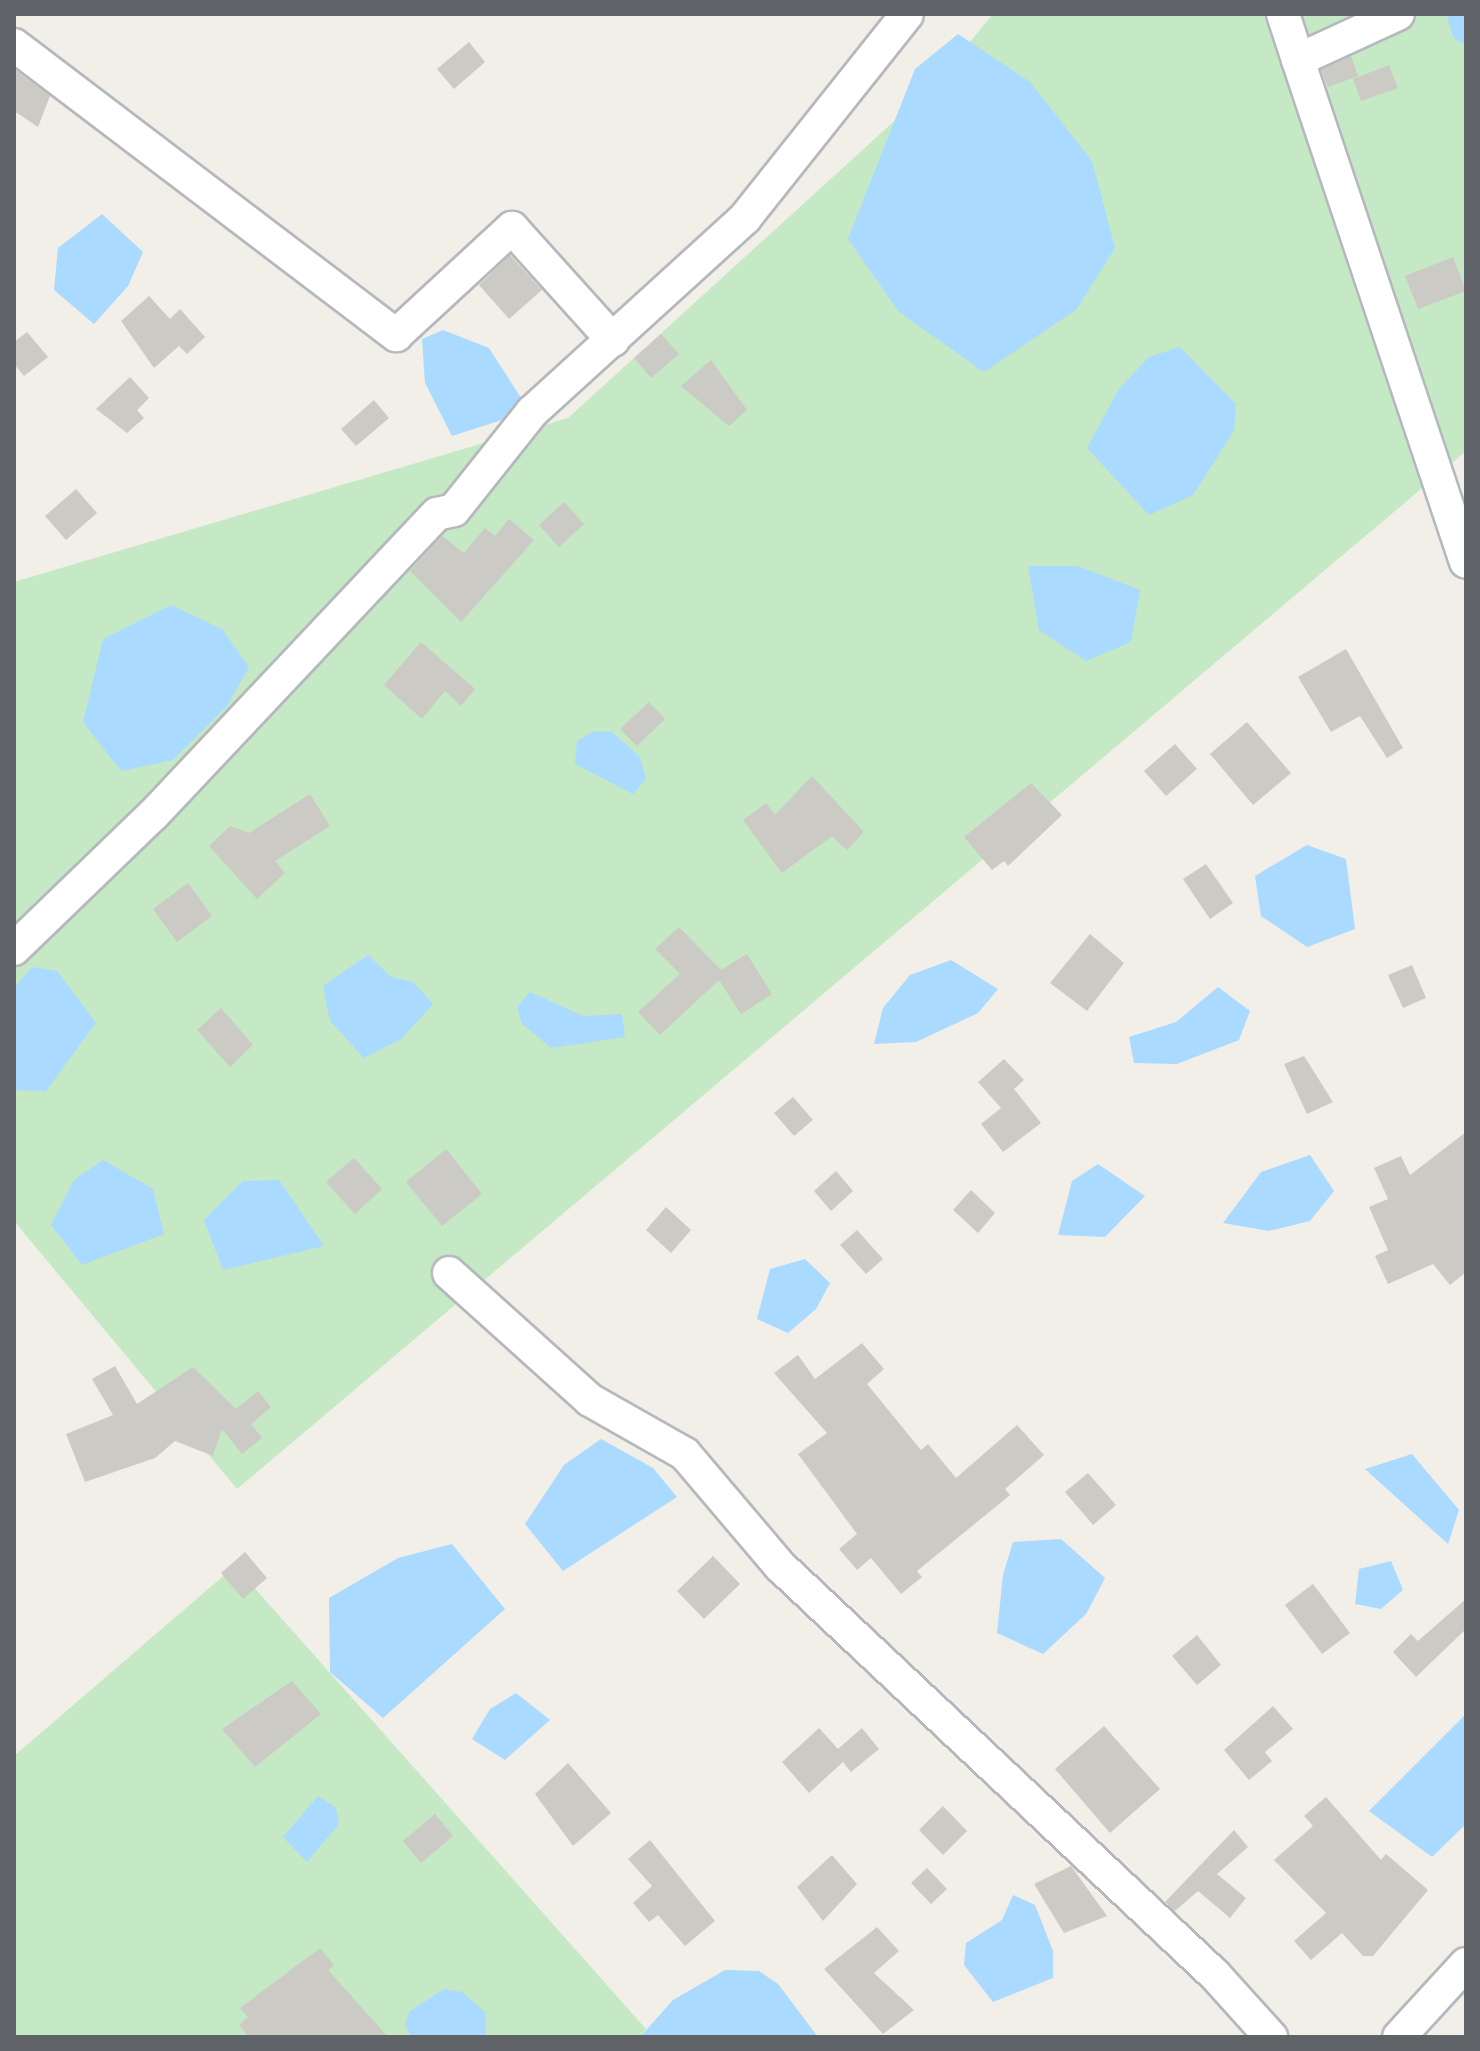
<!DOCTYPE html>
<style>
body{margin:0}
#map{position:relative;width:1480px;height:2051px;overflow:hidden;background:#f1efe8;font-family:"Asap Condensed",sans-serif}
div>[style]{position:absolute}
.green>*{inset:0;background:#c5e8c5}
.water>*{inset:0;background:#aadaff}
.canal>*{height:30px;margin:-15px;padding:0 15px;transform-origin:15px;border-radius:15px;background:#aadaff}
.building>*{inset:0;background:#cccac5}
.roads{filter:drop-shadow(2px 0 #b5b8bc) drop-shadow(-2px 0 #b5b8bc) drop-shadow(0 2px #b5b8bc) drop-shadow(0 -2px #b5b8bc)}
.minor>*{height:32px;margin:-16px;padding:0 16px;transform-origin:16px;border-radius:16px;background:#fff}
span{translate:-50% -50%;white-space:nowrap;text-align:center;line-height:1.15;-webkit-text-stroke:6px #fff;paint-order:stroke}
.frame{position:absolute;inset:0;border:16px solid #5f6368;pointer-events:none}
</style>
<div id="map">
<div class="green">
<i style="clip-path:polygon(993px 14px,1466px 14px,1466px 451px,237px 1489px,14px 1221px,14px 582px,568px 418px,935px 84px)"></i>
<i style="clip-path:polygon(235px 1566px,646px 2029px,640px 2037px,14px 2037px,14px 1756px)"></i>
</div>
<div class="water">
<i style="clip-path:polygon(958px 34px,1030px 82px,1092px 161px,1115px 248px,1076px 310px,984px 372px,899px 312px,848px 239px,915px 69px)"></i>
<i style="clip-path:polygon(102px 214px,143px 252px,128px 286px,94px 324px,54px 290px,58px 248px)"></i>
<i style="clip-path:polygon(443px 330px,489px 348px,521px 398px,508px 418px,452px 436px,425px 383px,422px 339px)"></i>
<i style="clip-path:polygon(1180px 347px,1236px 404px,1234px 431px,1193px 495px,1149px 515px,1087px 448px,1119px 389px,1149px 357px)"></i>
<i style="clip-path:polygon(1028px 566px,1078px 566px,1140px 590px,1131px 642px,1086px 661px,1039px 630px)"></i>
<i style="clip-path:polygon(171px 605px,222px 629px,249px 667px,227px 706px,173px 760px,121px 771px,83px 722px,103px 639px)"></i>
<i style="clip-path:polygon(594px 731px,612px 732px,640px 757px,646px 779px,633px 794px,575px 764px,577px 741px)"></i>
<i style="clip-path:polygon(1307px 845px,1346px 859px,1355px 929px,1307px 947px,1261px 916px,1255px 876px)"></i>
<i style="clip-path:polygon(368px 955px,391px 977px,413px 982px,433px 1004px,401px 1039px,364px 1058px,330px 1021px,323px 986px)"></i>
<i style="clip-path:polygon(951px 960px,998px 989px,978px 1013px,916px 1042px,874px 1044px,883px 1008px,910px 975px)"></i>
<i style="clip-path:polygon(32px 967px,57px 971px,96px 1023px,46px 1091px,14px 1090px,14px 988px)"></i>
<i style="clip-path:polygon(1218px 987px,1250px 1011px,1239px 1040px,1177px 1064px,1134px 1063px,1129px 1037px,1176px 1022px)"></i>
<i style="clip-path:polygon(530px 992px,583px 1016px,622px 1014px,625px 1037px,551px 1048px,522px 1024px,517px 1007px)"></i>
<i style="clip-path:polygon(1310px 1155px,1334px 1191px,1310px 1221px,1269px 1231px,1223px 1223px,1261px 1172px)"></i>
<i style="clip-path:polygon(103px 1160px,153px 1189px,164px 1234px,82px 1265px,51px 1225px,74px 1180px)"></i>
<i style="clip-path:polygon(1098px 1164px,1145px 1196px,1105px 1237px,1058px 1235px,1072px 1181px)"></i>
<i style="clip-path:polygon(279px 1180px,324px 1246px,223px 1270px,204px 1220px,243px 1181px)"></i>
<i style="clip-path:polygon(805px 1259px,830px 1283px,816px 1309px,788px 1333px,757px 1319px,770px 1269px)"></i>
<i style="clip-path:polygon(601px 1439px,653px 1468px,677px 1497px,563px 1571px,525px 1524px,564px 1465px)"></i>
<i style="clip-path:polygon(1412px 1454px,1459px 1510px,1448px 1544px,1365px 1469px)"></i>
<i style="clip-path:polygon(1061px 1539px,1105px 1578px,1086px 1614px,1043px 1654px,997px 1633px,1003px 1575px,1013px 1542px)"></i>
<i style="clip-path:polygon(452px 1544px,505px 1609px,383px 1718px,330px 1672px,329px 1598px,398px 1558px)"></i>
<i style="clip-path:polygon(1391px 1561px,1403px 1590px,1381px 1609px,1355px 1604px,1359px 1569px)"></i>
<i style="clip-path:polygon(516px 1693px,550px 1720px,505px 1760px,472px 1739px,490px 1709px)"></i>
<i style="clip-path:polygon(1466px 1714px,1466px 1824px,1432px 1857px,1369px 1811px)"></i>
<i style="clip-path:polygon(318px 1796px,336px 1808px,339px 1824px,307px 1862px,283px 1837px)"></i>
<i style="clip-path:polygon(1013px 1895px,1035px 1905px,1053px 1951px,1053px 1978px,993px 2002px,964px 1965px,966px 1943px,1002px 1920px)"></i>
<i style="clip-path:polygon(725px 1970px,759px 1971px,778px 1984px,818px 2037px,640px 2037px,673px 2000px)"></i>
<i style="clip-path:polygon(444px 1989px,462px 1992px,485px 2012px,486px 2037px,411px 2037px,405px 2024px,410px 2011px)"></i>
</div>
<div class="canal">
<i style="left:1462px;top:14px;width:15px;rotate:74deg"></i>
</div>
<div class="building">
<i style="clip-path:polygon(469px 42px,485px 62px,454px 89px,437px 69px)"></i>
<i style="clip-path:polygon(1351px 56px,1358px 76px,1328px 87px,1321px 70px)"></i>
<i style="clip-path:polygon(1389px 65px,1398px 88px,1361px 101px,1353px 79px)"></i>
<i style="clip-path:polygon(14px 69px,50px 96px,38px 127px,14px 111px)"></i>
<i style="clip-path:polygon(510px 255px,542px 290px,509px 319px,479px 285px)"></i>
<i style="clip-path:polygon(1453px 257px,1466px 291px,1418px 309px,1405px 276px)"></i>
<i style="clip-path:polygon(149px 296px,170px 319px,180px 309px,205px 337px,187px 354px,179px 346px,154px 368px,121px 321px)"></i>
<i style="clip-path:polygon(27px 332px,48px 357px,24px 376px,14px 364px,14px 342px)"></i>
<i style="clip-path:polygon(661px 334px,679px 354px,651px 378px,634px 358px)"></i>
<i style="clip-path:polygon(711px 360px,747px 410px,729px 426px,681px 386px)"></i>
<i style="clip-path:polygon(130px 377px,149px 398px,137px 410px,144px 418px,127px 433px,96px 409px)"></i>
<i style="clip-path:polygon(374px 400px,389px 418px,356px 446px,341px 429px)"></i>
<i style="clip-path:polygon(76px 489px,97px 513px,66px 540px,45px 516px)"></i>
<i style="clip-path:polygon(564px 502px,584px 524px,559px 547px,539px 525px)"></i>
<i style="clip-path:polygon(509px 519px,534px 540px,461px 622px,410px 571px,442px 536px,464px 553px,485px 528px,495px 536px)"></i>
<i style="clip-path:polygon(421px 642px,475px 689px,461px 706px,445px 691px,422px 719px,384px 685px)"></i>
<i style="clip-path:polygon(1346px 649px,1403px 748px,1387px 758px,1360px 716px,1331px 732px,1298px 677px)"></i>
<i style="clip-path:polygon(649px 702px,665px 719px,637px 746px,620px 729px)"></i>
<i style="clip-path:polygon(1247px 722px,1291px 773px,1253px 805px,1210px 754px)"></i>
<i style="clip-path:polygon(1175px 744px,1197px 769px,1166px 796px,1144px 771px)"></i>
<i style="clip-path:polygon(812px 776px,864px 832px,847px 850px,832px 836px,782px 873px,743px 820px,766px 803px,775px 815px)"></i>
<i style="clip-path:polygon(1031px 783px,1062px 815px,1008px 866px,1004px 861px,992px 870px,964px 837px)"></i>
<i style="clip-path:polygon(310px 794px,330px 826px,275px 861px,285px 873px,257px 899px,209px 846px,230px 826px,249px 833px)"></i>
<i style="clip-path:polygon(1206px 864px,1233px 903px,1210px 919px,1183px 879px)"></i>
<i style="clip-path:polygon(188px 883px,212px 916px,177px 942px,153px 909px)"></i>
<i style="clip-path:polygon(679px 927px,721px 970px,747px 954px,772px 994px,741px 1014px,719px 980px,660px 1035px,638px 1012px,680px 974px,655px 949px)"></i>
<i style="clip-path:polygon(1090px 934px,1124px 963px,1087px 1011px,1050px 983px)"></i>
<i style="clip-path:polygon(1412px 965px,1426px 998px,1403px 1008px,1388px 975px)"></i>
<i style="clip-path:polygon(221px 1008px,253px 1045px,230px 1067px,197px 1030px)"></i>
<i style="clip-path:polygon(1304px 1056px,1333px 1102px,1307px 1114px,1284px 1064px)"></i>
<i style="clip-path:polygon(1004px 1059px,1024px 1080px,1014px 1089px,1041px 1123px,1003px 1152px,981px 1124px,1001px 1108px,978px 1082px)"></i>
<i style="clip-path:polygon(793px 1097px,813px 1120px,794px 1136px,774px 1113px)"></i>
<i style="clip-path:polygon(1466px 1132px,1466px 1272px,1450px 1285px,1433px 1264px,1388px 1284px,1375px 1256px,1388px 1250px,1369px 1207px,1388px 1199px,1374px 1168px,1401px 1156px,1410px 1175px)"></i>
<i style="clip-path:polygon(446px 1149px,482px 1194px,442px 1226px,406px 1182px)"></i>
<i style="clip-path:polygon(354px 1158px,382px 1189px,355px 1214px,326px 1182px)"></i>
<i style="clip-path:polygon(836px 1171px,853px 1191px,831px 1211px,814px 1191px)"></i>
<i style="clip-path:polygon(971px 1190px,995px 1213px,978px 1233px,953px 1210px)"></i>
<i style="clip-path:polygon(666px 1207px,691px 1230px,671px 1253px,646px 1230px)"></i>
<i style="clip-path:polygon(857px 1230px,883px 1259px,866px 1274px,840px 1245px)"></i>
<i style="clip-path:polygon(862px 1343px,884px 1369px,867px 1384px,921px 1450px,928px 1444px,956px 1478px,1017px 1425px,1044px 1455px,1005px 1489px,1010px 1495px,917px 1571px,922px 1577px,901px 1594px,871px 1558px,857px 1570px,839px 1549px,857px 1534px,798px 1454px,827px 1433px,774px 1373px,798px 1355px,815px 1379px)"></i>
<i style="clip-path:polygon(115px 1366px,137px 1404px,193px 1367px,236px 1409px,258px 1391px,271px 1407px,251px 1424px,262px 1438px,242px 1454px,222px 1429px,213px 1456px,175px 1441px,155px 1458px,85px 1482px,66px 1434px,113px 1415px,92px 1379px)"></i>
<i style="clip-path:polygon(1088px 1473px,1116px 1505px,1093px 1525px,1065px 1492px)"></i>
<i style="clip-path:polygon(245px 1552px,267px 1578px,243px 1599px,221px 1573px)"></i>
<i style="clip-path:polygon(713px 1556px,740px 1584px,704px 1619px,677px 1591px)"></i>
<i style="clip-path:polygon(1313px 1584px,1350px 1633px,1322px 1654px,1285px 1605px)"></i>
<i style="clip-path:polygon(1466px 1599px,1466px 1629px,1416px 1677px,1393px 1652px,1411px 1634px,1418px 1641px)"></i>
<i style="clip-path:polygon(1197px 1635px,1221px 1665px,1197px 1685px,1172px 1656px)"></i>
<i style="clip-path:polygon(292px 1681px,321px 1714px,255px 1767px,222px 1729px)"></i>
<i style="clip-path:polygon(1273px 1706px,1293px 1729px,1265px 1752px,1272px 1761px,1249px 1780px,1224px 1750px)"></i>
<i style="clip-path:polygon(1104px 1726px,1160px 1789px,1110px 1833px,1055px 1769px)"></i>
<i style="clip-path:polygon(819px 1728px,838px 1749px,862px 1728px,879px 1749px,851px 1772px,843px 1762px,809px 1793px,782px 1762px)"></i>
<i style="clip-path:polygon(568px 1763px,611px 1813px,573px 1846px,535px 1794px)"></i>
<i style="clip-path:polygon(1326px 1797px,1381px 1860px,1386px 1854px,1428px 1890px,1373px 1956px,1363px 1956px,1342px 1933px,1311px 1960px,1294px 1941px,1326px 1913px,1274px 1860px,1313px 1826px,1304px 1816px)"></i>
<i style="clip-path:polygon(943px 1806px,967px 1831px,943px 1855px,919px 1830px)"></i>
<i style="clip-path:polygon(435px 1814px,453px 1836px,421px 1863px,403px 1841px)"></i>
<i style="clip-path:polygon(1234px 1830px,1248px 1847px,1217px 1874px,1246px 1898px,1230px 1918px,1198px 1891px,1175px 1911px,1165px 1902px)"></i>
<i style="clip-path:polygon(650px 1840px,715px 1921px,685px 1946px,658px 1915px,649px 1922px,633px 1903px,652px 1886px,628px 1859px)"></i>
<i style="clip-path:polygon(832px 1855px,857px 1884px,823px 1921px,797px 1887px)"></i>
<i style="clip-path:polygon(1071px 1866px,1107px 1916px,1064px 1933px,1034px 1884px)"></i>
<i style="clip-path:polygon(927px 1868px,947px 1889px,931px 1904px,911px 1883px)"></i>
<i style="clip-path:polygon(877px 1927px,899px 1951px,874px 1973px,914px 2010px,883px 2034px,824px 1969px)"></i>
<i style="clip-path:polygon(320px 1948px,334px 1965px,328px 1970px,388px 2037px,249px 2037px,239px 2025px,248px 2017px,240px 2008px)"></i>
</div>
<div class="roads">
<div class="minor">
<i style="left:1283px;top:14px;width:48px;rotate:71.9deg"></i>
<i style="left:1298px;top:60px;width:110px;rotate:-24.7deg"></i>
<i style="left:14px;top:45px;width:480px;rotate:37.2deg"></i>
<i style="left:396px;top:335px;width:158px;rotate:-42.7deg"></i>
<i style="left:512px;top:228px;width:151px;rotate:48deg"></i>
<i style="left:1298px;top:60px;width:529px;rotate:71.5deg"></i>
<i style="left:14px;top:949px;width:193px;rotate:-44deg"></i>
<i style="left:153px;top:815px;width:414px;rotate:-46.7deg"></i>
<i style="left:437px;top:514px;width:17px;rotate:-13deg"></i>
<i style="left:454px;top:510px;width:125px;rotate:-51.5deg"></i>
<i style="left:532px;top:412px;width:288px;rotate:-42.3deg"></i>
<i style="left:745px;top:218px;width:260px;rotate:-51.5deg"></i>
<i style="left:449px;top:1273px;width:190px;rotate:42deg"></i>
<i style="left:590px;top:1400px;width:109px;rotate:29.6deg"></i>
<i style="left:685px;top:1454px;width:147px;rotate:49.7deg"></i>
<i style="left:780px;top:1566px;width:597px;rotate:43.24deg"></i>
<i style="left:1215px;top:1975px;width:84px;rotate:47.9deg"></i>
<i style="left:1399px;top:2037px;width:99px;rotate:-47.5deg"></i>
</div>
</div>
<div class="frame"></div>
</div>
